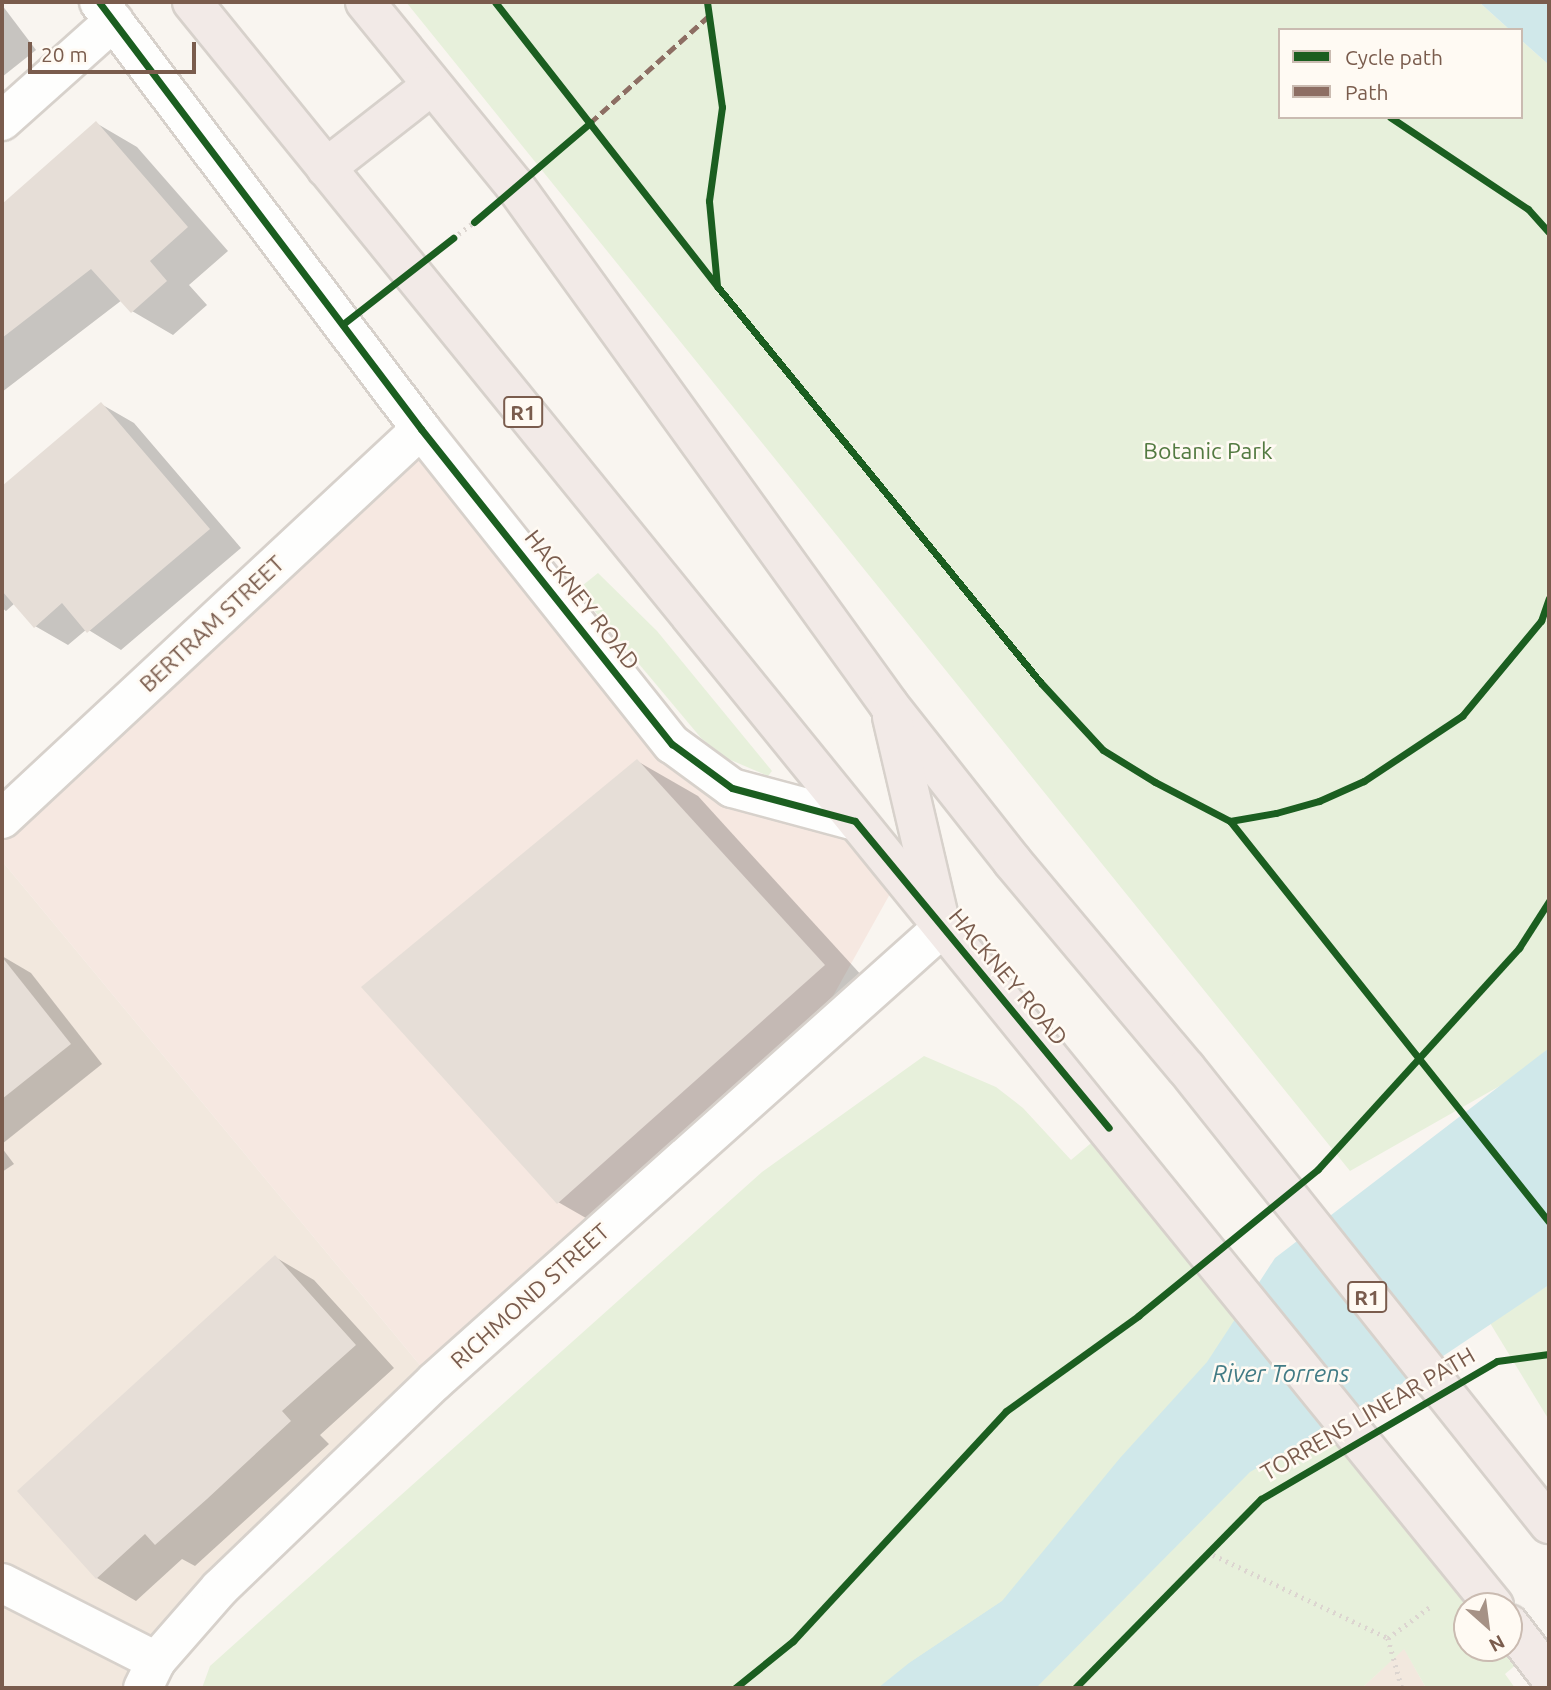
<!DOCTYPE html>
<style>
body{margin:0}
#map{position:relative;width:1551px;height:1690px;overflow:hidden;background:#f9f5f0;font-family:Ubuntu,sans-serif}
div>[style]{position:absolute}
.residential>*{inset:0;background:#f2e8de}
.commercial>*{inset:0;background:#f6e8e1}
.green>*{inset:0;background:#e7f0db}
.water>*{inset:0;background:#d0e8ea}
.shadow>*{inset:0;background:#0003}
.building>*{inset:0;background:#e6ded7}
.path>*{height:4.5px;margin-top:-2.25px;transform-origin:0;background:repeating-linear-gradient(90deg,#dcd5d0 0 2px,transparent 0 7px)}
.roads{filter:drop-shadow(2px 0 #d7d1cb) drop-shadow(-2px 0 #d7d1cb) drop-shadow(0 2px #d7d1cb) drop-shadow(0 -2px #d7d1cb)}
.street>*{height:38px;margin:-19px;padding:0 19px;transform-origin:19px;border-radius:19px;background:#fefefd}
.highway>*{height:38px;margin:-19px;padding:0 19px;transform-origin:19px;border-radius:19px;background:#f2eae7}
.quiet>*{height:5px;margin-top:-2.5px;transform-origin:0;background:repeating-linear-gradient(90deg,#8d6e63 0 10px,transparent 0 15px)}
.cycleway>*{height:7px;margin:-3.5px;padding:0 3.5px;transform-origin:3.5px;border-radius:3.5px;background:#1b5e20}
span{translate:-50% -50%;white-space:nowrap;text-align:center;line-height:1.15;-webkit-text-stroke:5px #fffaf3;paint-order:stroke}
.shield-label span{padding:2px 5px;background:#fffaf3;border:2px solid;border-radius:5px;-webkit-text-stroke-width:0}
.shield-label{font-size:21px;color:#7a5c4d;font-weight:700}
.park-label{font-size:23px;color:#537a41}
.street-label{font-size:23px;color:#7a5c4d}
.water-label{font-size:24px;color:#437c86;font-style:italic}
.frame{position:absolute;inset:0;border:4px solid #7a5c4d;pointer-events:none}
.legend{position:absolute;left:1278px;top:28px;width:245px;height:91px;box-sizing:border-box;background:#fffaf3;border:2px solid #cabbb1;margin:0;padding:9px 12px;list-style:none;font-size:21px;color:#7a5c4d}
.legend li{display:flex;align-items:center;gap:14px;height:35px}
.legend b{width:35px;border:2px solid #cabbb1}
.north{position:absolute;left:1453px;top:1592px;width:70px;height:70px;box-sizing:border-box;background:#fffaf3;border:2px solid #cabbb1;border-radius:50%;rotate:152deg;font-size:19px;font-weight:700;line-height:28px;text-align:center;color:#7a5c4d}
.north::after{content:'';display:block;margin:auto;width:24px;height:32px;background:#a69286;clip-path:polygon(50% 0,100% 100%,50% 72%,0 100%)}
.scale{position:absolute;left:28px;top:42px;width:168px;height:32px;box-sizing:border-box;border:4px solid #7a5c4d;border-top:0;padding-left:9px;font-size:21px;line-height:24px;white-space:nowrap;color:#7a5c4d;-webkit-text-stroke:5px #fffaf3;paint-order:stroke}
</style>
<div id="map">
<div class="residential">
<i style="clip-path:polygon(2px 861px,434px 1382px,143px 1688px,2px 1688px)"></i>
<i style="clip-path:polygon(1404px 1648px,1426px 1688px,1362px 1688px)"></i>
</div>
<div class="commercial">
<i style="clip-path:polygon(421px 429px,672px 744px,855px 821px,900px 876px,833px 996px,593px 1240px,434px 1382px,2px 861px,2px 819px)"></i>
</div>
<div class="green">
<i style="clip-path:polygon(406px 2px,1479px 2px,1510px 30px,1280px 30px,1280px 117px,1521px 117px,1521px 40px,1549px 65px,1549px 1048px,1512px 1079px,1350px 1171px)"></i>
<i style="clip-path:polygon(598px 573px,657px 631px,772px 771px,768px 776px,726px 758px,701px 738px,577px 590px)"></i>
<i style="clip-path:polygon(924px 1056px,996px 1087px,1023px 1108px,1071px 1160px,1109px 1128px,1494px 1606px,1467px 1606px,1467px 1648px,1509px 1648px,1531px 1652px,1505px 1674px,1515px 1688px,1426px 1688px,1404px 1649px,1362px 1688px,202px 1688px,210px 1666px,762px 1172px)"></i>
<i style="clip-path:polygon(1549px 1285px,1549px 1420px,1490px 1323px)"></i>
</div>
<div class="water">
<i style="clip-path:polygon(1479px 2px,1549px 2px,1549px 65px,1521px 40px,1521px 30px,1510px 30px)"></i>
<i style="clip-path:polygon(1549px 1048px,1549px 1285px,1388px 1393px,1250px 1472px,1036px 1688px,878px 1688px,909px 1663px,1002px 1601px,1120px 1458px,1207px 1362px,1275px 1258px)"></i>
</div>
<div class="shadow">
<i style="clip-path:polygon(2px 5px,36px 50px,2px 77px)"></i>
<i style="clip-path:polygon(96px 123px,137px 147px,228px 251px,189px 285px,207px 305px,173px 335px,132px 311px,122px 300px,2px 392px,2px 229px,46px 195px)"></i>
<i style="clip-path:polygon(101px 404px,134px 423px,241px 548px,121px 650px,87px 629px,68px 645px,35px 626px,15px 603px,6px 611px,2px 608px,2px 488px)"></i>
<i style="clip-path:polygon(637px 761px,698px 796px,884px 1000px,619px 1237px,558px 1202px)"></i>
<i style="clip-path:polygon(2px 956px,31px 973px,102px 1064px,2px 1144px)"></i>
<i style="clip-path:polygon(2px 1148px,14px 1164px,2px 1172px)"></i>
<i style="clip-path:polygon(275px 1257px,314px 1280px,394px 1368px,320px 1435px,329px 1444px,195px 1566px,182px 1559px,136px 1601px,97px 1578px,19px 1492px)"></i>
</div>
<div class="building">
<i style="clip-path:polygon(96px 121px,188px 227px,150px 261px,167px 281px,131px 313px,91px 269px,2px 338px,2px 204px)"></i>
<i style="clip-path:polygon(101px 402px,210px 529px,87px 633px,62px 603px,34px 628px,2px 591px,2px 486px)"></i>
<i style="clip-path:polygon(637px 759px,825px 965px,557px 1204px,361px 987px)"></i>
<i style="clip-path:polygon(2px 957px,71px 1044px,2px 1099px)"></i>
<i style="clip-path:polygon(275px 1255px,356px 1345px,282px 1411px,291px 1421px,207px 1499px,155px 1545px,145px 1534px,96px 1579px,17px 1491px)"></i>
</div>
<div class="path">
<i style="left:453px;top:238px;width:26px;rotate:-37deg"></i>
<i style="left:1207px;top:1552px;width:200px;rotate:25.4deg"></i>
<i style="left:1388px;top:1638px;width:52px;rotate:74.4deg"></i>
<i style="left:1388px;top:1638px;width:54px;rotate:-36.7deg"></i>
</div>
<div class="roads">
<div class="street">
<i style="left:99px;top:2px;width:535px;rotate:52.98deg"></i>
<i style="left:421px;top:429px;width:403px;rotate:51.5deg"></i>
<i style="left:672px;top:744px;width:74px;rotate:36.3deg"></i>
<i style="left:732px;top:788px;width:127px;rotate:15deg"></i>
<i style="left:2px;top:121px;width:150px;rotate:-41.8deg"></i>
<i style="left:2px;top:819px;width:572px;rotate:-42.95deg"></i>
<i style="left:2px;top:1583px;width:173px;rotate:26.9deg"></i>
<i style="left:143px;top:1688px;width:30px;rotate:-64deg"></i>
<i style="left:156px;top:1661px;width:97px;rotate:-48.8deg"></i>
<i style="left:220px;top:1588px;width:297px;rotate:-43.9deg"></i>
<i style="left:434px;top:1382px;width:681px;rotate:-41.79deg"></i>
</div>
<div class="highway">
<i style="left:192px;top:2px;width:2066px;rotate:50.93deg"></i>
<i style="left:365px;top:2px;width:237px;rotate:50.8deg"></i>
<i style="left:515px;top:186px;width:640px;rotate:54.22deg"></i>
<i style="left:889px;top:705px;width:199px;rotate:51.7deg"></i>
<i style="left:1012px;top:861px;width:270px;rotate:50deg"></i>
<i style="left:1186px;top:1068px;width:583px;rotate:51.48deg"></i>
<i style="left:326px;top:168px;width:133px;rotate:-38deg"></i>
<i style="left:892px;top:717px;width:205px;rotate:76.8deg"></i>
<i style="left:1509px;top:1624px;width:66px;rotate:52.4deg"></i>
</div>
</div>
<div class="quiet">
<i style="left:590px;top:123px;width:160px;rotate:-42deg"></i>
</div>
<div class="cycleway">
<i style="left:99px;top:2px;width:535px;rotate:52.98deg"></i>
<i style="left:421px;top:429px;width:403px;rotate:51.5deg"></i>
<i style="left:672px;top:744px;width:74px;rotate:36.3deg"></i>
<i style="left:732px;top:788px;width:127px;rotate:15deg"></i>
<i style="left:855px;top:821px;width:398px;rotate:50.4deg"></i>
<i style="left:495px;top:2px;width:360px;rotate:52deg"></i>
<i style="left:717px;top:286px;width:512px;rotate:50.78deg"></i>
<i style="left:1041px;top:683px;width:91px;rotate:47.2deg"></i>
<i style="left:1103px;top:750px;width:61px;rotate:31.6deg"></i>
<i style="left:1155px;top:782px;width:85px;rotate:27.5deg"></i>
<i style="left:1230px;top:821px;width:512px;rotate:51.5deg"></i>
<i style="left:707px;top:2px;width:106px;rotate:81.9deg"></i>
<i style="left:722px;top:107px;width:95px;rotate:97.9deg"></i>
<i style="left:709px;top:201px;width:85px;rotate:84.6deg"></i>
<i style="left:1390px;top:117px;width:166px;rotate:33.7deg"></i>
<i style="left:1528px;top:209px;width:31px;rotate:48deg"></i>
<i style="left:474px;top:222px;width:153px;rotate:-40.5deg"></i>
<i style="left:343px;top:324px;width:140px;rotate:-38deg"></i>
<i style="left:1230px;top:821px;width:47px;rotate:-9.9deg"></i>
<i style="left:1276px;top:813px;width:45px;rotate:-15.6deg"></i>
<i style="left:1319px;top:801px;width:49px;rotate:-24deg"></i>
<i style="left:1364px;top:781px;width:118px;rotate:-33.6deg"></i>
<i style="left:1462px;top:716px;width:124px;rotate:-50.3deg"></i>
<i style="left:1541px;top:621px;width:24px;rotate:-71deg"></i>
<i style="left:735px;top:1688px;width:75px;rotate:-39deg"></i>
<i style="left:793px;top:1641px;width:313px;rotate:-47.2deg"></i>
<i style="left:1006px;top:1411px;width:163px;rotate:-35.7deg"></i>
<i style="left:1138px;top:1316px;width:232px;rotate:-39.2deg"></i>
<i style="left:1318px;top:1169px;width:299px;rotate:-47.7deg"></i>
<i style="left:1519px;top:948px;width:56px;rotate:-57.4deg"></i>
<i style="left:1075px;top:1688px;width:265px;rotate:-45.5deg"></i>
<i style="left:1261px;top:1499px;width:273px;rotate:-30.3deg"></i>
<i style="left:1497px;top:1361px;width:52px;rotate:-7.7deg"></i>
</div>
<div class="shield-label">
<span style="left:523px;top:412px">R1</span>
<span style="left:1367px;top:1297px">R1</span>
</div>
<div class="park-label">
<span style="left:1208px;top:451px">Botanic Park</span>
</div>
<div class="street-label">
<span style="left:582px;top:600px;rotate:52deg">HACKNEY ROAD</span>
<span style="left:212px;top:624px;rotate:-43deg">BERTRAM STREET</span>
<span style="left:1008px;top:977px;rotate:50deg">HACKNEY ROAD</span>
<span style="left:530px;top:1296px;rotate:-42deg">RICHMOND STREET</span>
<span style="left:1368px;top:1414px;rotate:-30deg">TORRENS LINEAR PATH</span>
</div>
<div class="water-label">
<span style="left:1281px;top:1374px">River Torrens</span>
</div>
<div class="frame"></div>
<ul class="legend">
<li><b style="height:9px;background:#1b5e20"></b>Cycle path</li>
<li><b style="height:9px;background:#8d6e63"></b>Path</li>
</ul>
<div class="north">N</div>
<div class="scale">20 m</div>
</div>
